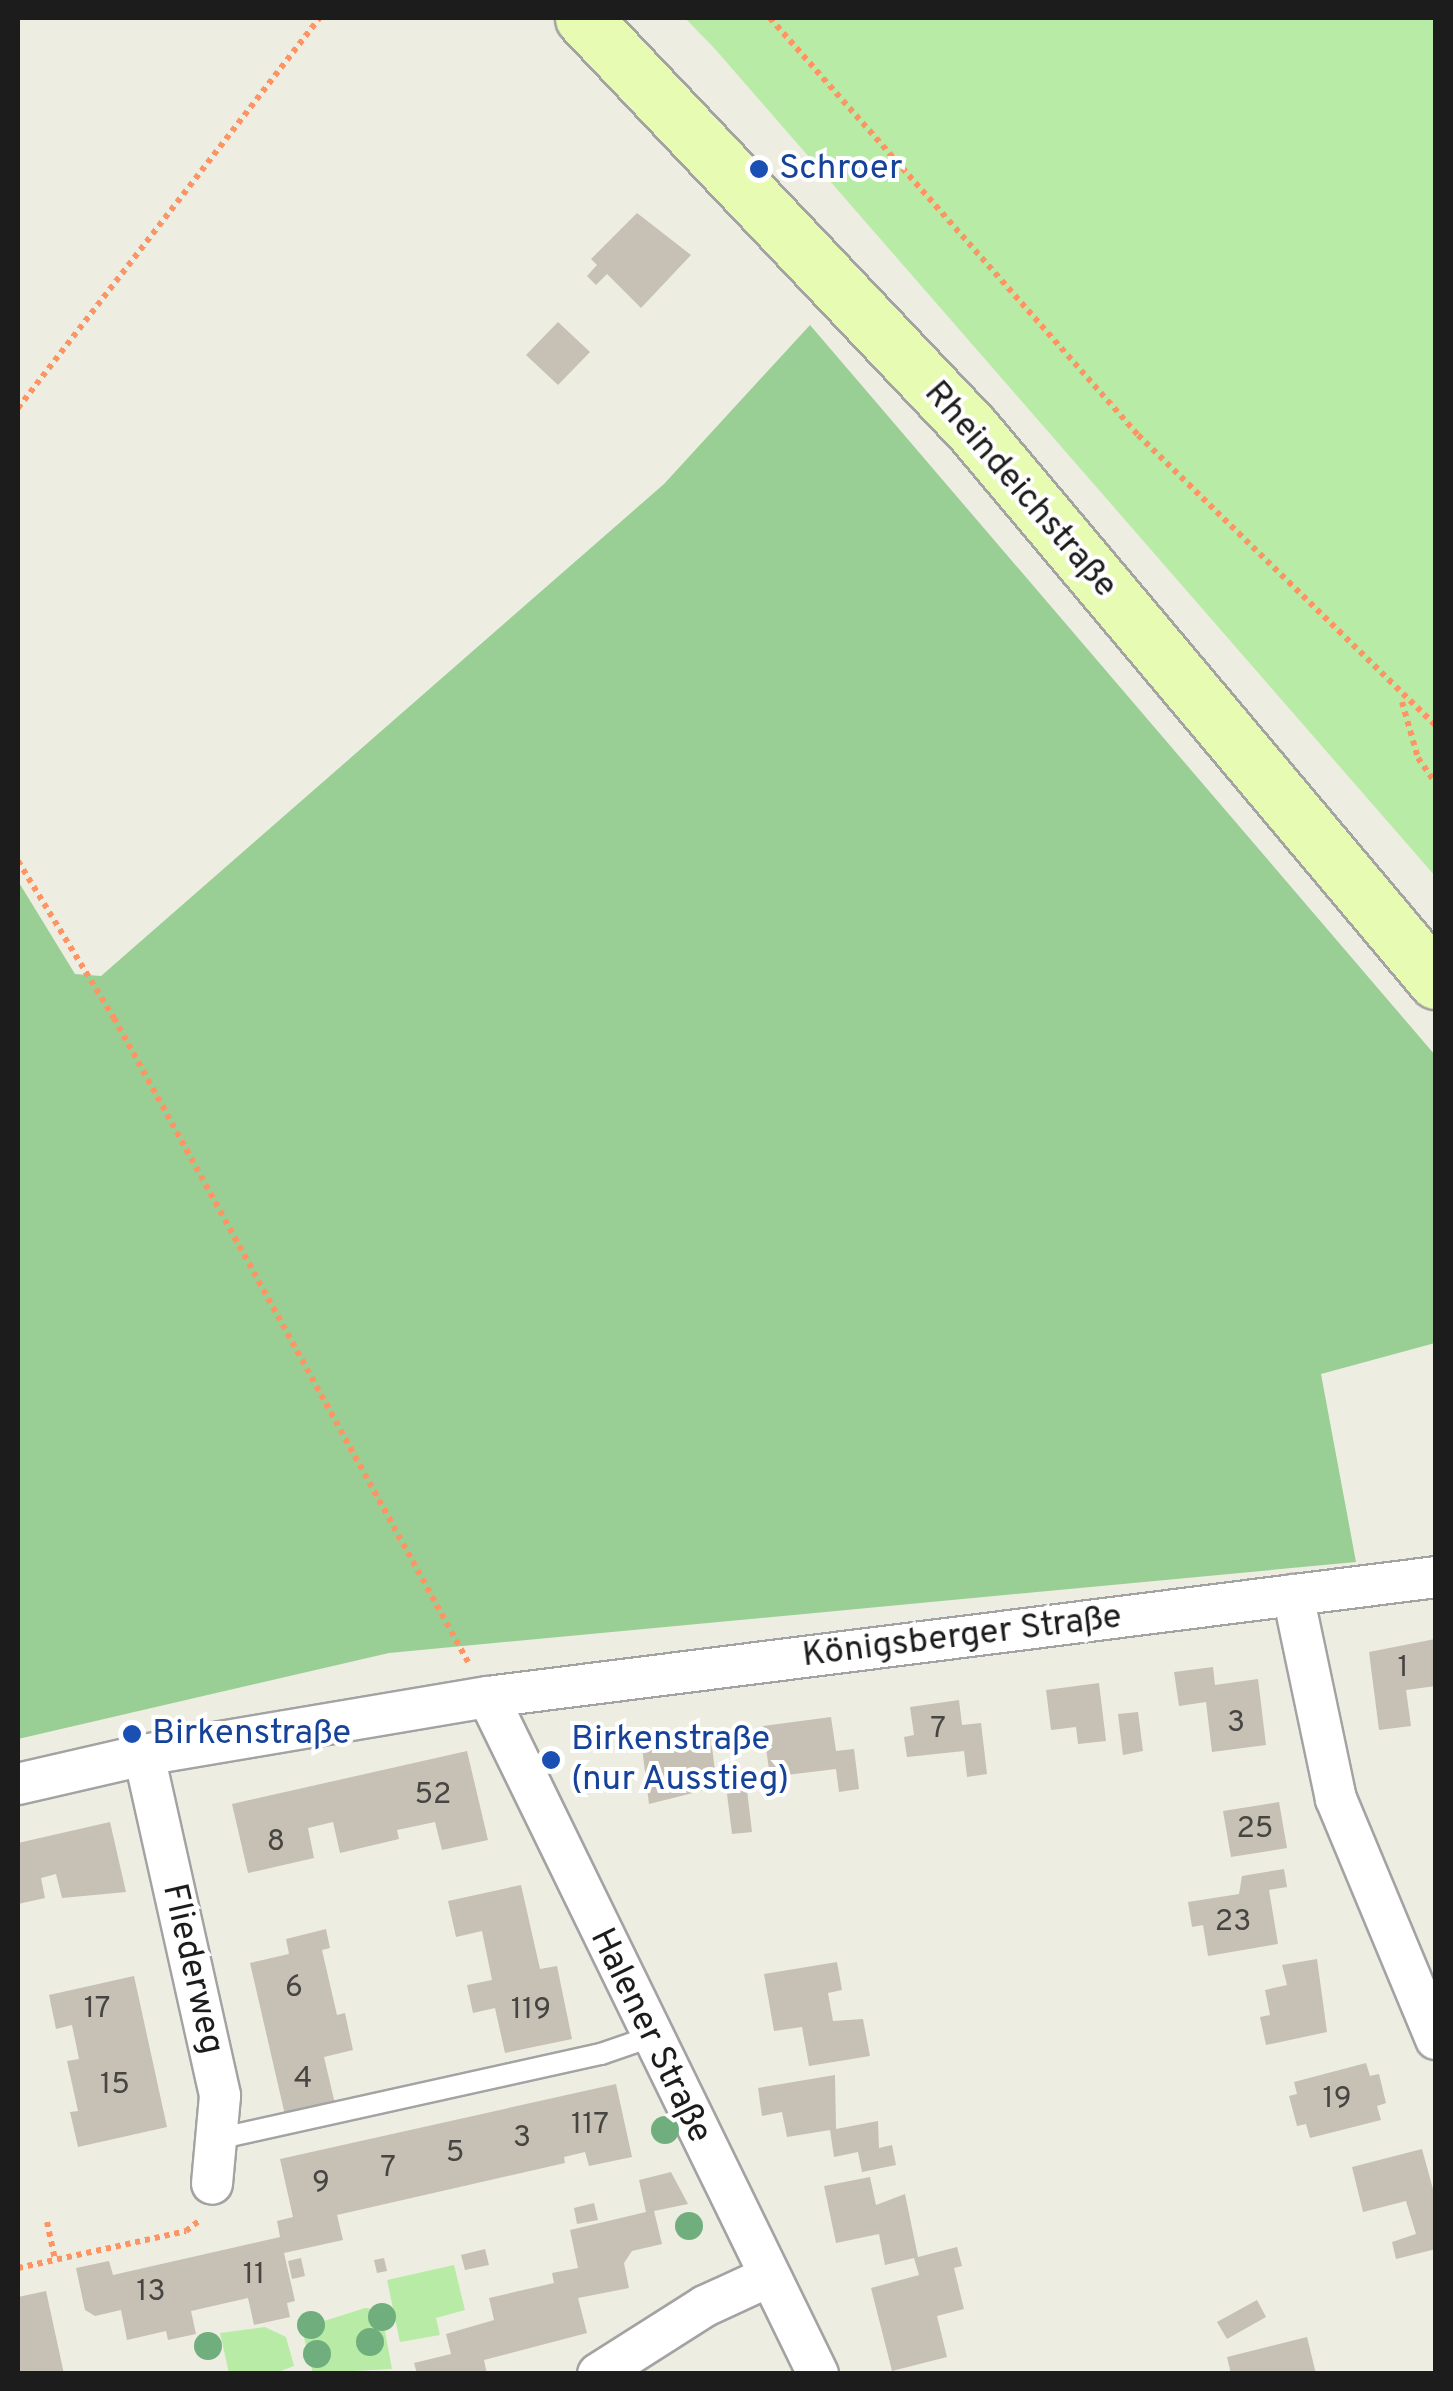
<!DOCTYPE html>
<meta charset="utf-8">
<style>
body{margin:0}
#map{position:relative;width:1453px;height:2391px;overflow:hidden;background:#eeede2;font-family:Overpass,sans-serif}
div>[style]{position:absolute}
.grass>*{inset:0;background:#b8eba5}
.forest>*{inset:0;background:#99cf95}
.building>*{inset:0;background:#c6c0b5}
.path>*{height:6px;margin-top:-3px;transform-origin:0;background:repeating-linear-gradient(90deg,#fe9463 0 5px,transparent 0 10px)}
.roads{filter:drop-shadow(2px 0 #a3a3a3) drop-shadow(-2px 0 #a3a3a3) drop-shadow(0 2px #a3a3a3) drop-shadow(0 -2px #a3a3a3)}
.service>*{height:20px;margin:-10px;padding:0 10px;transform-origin:10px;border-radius:10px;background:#fff}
.minor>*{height:40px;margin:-20px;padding:0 20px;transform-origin:20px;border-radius:20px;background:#fff}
.secondary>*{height:55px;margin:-27.5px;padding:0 27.5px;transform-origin:27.5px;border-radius:27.5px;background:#e8fbb2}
.trees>*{width:28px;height:28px;margin:-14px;border-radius:50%;background:#70af7d}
.dots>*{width:28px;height:28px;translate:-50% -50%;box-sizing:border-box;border:5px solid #fff;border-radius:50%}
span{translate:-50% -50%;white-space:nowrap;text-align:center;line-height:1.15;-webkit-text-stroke:8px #fff;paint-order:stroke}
.number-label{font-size:30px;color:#464542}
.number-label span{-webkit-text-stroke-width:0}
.transit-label{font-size:35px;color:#164399}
.left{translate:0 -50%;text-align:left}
.street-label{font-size:35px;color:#1c1c1c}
.frame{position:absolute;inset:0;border:20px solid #1c1c1c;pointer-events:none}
</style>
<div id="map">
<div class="grass">
<i style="clip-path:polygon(685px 18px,1435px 18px,1435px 876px,715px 49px)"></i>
<i style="clip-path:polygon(454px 2265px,465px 2310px,436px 2318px,440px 2335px,400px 2342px,387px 2280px)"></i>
<i style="clip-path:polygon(365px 2308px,381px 2310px,392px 2369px,313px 2373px,302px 2330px,311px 2319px,318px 2323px)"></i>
<i style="clip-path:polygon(265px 2327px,286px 2337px,294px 2366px,275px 2373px,229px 2373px,220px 2333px)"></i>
</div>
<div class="forest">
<i style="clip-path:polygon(810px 325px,1435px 1055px,1435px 1343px,1321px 1374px,1356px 1562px,389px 1653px,18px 1739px,18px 881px,75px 974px,101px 976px,664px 484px)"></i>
</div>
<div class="building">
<i style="clip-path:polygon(637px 213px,691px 255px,641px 308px,607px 274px,596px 285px,587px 276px,597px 265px,591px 259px)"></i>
<i style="clip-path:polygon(558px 322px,590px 352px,558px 385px,526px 355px)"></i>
<i style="clip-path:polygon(1435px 1639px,1436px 1686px,1406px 1690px,1411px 1726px,1379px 1730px,1369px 1652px)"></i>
<i style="clip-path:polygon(1213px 1667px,1215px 1685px,1258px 1679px,1266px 1745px,1212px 1752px,1206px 1702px,1179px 1706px,1174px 1672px)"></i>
<i style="clip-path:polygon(1099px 1683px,1106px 1741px,1078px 1744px,1076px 1727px,1051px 1730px,1046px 1690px)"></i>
<i style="clip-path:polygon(959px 1700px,962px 1725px,981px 1723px,987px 1774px,967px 1777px,964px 1751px,907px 1757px,904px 1737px,914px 1735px,910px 1707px)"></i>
<i style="clip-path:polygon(1138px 1712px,1143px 1751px,1123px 1755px,1118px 1714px)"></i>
<i style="clip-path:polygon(831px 1717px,836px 1751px,854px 1749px,859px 1789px,839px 1792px,836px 1769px,770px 1777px,763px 1726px)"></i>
<i style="clip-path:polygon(711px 1739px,717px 1787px,649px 1804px,642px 1747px)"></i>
<i style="clip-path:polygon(467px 1751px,488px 1840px,442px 1850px,435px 1822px,397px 1830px,399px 1839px,340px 1853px,333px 1822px,308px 1828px,314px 1858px,248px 1873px,232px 1804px)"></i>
<i style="clip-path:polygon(747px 1790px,752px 1832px,732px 1834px,727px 1794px)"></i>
<i style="clip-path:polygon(1279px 1802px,1287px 1848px,1231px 1857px,1223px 1811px)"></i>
<i style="clip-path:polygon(110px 1822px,126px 1892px,62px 1898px,56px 1874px,41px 1878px,45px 1898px,18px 1904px,18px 1843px)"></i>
<i style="clip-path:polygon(1284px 1869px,1287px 1887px,1269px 1890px,1278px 1944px,1208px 1956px,1203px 1925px,1192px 1927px,1188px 1902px,1239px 1894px,1242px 1876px)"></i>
<i style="clip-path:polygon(521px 1885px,540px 1969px,557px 1966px,572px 2039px,505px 2053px,495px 2008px,473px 2013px,467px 1985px,492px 1980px,482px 1931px,456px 1937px,448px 1901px)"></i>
<i style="clip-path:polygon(326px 1929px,330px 1948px,322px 1950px,337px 2015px,345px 2013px,353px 2050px,324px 2057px,335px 2104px,285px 2115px,250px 1963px,289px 1954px,286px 1939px)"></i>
<i style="clip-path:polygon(1317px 1959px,1327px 2032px,1266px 2045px,1260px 2017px,1270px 2015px,1265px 1990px,1287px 1985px,1282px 1965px)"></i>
<i style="clip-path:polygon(837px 1962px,842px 1990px,828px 1993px,833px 2021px,863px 2019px,870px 2056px,809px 2066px,802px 2027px,774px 2031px,764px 1974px)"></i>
<i style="clip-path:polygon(134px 1976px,167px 2127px,78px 2147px,70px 2112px,78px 2111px,67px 2061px,79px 2059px,72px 2025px,56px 2029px,49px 1995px)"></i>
<i style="clip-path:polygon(1366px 2063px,1370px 2076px,1379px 2074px,1386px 2103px,1377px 2106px,1381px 2120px,1310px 2138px,1306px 2124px,1297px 2126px,1289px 2096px,1297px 2094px,1294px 2082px)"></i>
<i style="clip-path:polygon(835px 2075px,836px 2129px,878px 2121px,879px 2148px,892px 2145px,896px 2165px,862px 2172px,858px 2152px,834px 2157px,830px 2130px,787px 2137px,782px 2112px,762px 2116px,758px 2088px)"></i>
<i style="clip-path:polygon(616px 2084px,632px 2157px,589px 2166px,585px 2152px,564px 2157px,565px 2163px,337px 2215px,343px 2240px,284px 2253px,295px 2301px,287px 2303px,290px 2317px,254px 2325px,248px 2298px,191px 2311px,196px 2334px,168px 2340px,166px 2331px,127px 2340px,121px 2310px,95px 2316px,85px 2310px,76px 2268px,109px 2261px,113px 2275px,280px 2237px,277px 2221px,293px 2217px,280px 2159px)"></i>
<i style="clip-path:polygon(1422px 2149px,1436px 2200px,1436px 2249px,1396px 2259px,1392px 2242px,1416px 2234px,1406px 2201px,1363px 2212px,1352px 2167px)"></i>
<i style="clip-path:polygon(671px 2172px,688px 2204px,654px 2211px,662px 2244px,632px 2251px,624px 2263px,629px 2288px,578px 2298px,587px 2333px,484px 2360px,487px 2374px,417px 2374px,414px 2363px,451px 2354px,446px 2334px,494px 2320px,489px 2298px,554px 2283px,552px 2273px,578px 2268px,570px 2230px,646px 2212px,639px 2180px)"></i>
<i style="clip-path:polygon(870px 2177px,876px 2205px,905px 2194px,918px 2257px,957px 2247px,962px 2266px,954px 2268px,964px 2309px,937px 2316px,947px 2357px,892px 2371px,871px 2288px,919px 2275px,914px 2258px,885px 2265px,879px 2234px,836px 2243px,824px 2186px)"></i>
<i style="clip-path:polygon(594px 2203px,598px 2220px,577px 2224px,574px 2208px)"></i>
<i style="clip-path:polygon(485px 2249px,489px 2265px,465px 2270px,461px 2255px)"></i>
<i style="clip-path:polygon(301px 2258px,305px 2276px,292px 2279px,288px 2261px)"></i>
<i style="clip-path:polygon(384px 2258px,387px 2271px,377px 2273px,374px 2260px)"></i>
<i style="clip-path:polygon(46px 2291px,64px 2374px,18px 2374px,18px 2297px)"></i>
<i style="clip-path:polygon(1257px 2300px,1266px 2317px,1227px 2339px,1217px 2322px)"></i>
<i style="clip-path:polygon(1307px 2337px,1316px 2374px,1231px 2374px,1227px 2357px)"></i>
</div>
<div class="path">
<i style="left:770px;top:18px;width:556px;rotate:48.57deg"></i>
<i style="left:1138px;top:435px;width:417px;rotate:44.3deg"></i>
<i style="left:18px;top:408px;width:493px;rotate:-52.3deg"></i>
<i style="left:1402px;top:702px;width:58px;rotate:74.1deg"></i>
<i style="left:1418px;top:758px;width:32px;rotate:55deg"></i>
<i style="left:18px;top:861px;width:184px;rotate:58.6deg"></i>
<i style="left:114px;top:1018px;width:735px;rotate:61.2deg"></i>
<i style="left:47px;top:2222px;width:39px;rotate:78deg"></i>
<i style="left:18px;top:2268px;width:172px;rotate:-12.4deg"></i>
<i style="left:186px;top:2231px;width:18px;rotate:-38deg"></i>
</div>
<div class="roads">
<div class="service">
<i style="left:221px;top:2138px;width:389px;rotate:-12.5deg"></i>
<i style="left:601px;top:2054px;width:52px;rotate:-19.1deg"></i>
</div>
<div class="minor">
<i style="left:1293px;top:1595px;width:208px;rotate:78.1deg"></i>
<i style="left:1336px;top:1799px;width:260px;rotate:67.4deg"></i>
<i style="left:488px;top:1697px;width:753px;rotate:64.01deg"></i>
<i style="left:144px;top:1755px;width:349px;rotate:77.4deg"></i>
<i style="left:220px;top:2096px;width:88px;rotate:95.2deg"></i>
<i style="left:18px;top:1784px;width:129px;rotate:-13deg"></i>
<i style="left:144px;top:1755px;width:349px;rotate:-9.6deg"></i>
<i style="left:488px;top:1697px;width:956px;rotate:-7.21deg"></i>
<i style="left:598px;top:2374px;width:127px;rotate:-32.4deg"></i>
<i style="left:705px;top:2306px;width:69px;rotate:-24.7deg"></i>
</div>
<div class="secondary">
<i style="left:583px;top:18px;width:567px;rotate:46.57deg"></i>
<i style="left:973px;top:430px;width:720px;rotate:49.96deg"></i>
</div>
</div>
<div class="trees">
<i style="left:665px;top:2130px"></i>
<i style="left:689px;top:2226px"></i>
<i style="left:382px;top:2317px"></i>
<i style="left:311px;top:2325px"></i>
<i style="left:370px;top:2342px"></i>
<i style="left:208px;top:2346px"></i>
<i style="left:317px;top:2354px"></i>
</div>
<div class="dots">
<i style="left:759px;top:169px;background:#1a4fb4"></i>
<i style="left:132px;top:1734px;background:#1a4fb4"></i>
<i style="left:551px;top:1760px;background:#1a4fb4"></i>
</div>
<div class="number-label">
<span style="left:1403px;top:1669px">1</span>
<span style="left:1236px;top:1724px">3</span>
<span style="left:938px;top:1730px">7</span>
<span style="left:433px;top:1796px">52</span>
<span style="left:1255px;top:1830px">25</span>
<span style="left:276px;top:1843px">8</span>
<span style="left:1233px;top:1923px">23</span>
<span style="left:294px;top:1989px">6</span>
<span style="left:97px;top:2010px">17</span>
<span style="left:531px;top:2011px">119</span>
<span style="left:303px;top:2080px">4</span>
<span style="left:115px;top:2086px">15</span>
<span style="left:1337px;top:2100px">19</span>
<span style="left:590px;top:2126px">117</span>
<span style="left:522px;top:2139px">3</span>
<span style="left:455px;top:2154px">5</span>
<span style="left:388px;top:2169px">7</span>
<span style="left:321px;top:2184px">9</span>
<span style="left:254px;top:2276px">11</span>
<span style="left:151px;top:2293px">13</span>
</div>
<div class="transit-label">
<span class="left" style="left:779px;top:169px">Schroer</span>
<span class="left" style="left:152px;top:1734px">Birkenstraße</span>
<span class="left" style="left:571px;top:1760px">Birkenstraße<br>(nur Ausstieg)</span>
</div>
<div class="street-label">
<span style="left:1020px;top:490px;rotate:49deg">Rheindeichstraße</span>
<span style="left:962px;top:1637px;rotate:-7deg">Königsberger Straße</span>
<span style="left:192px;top:1969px;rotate:77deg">Fliederweg</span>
<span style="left:650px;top:2036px;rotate:64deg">Halener Straße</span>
</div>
<div class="frame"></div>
</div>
